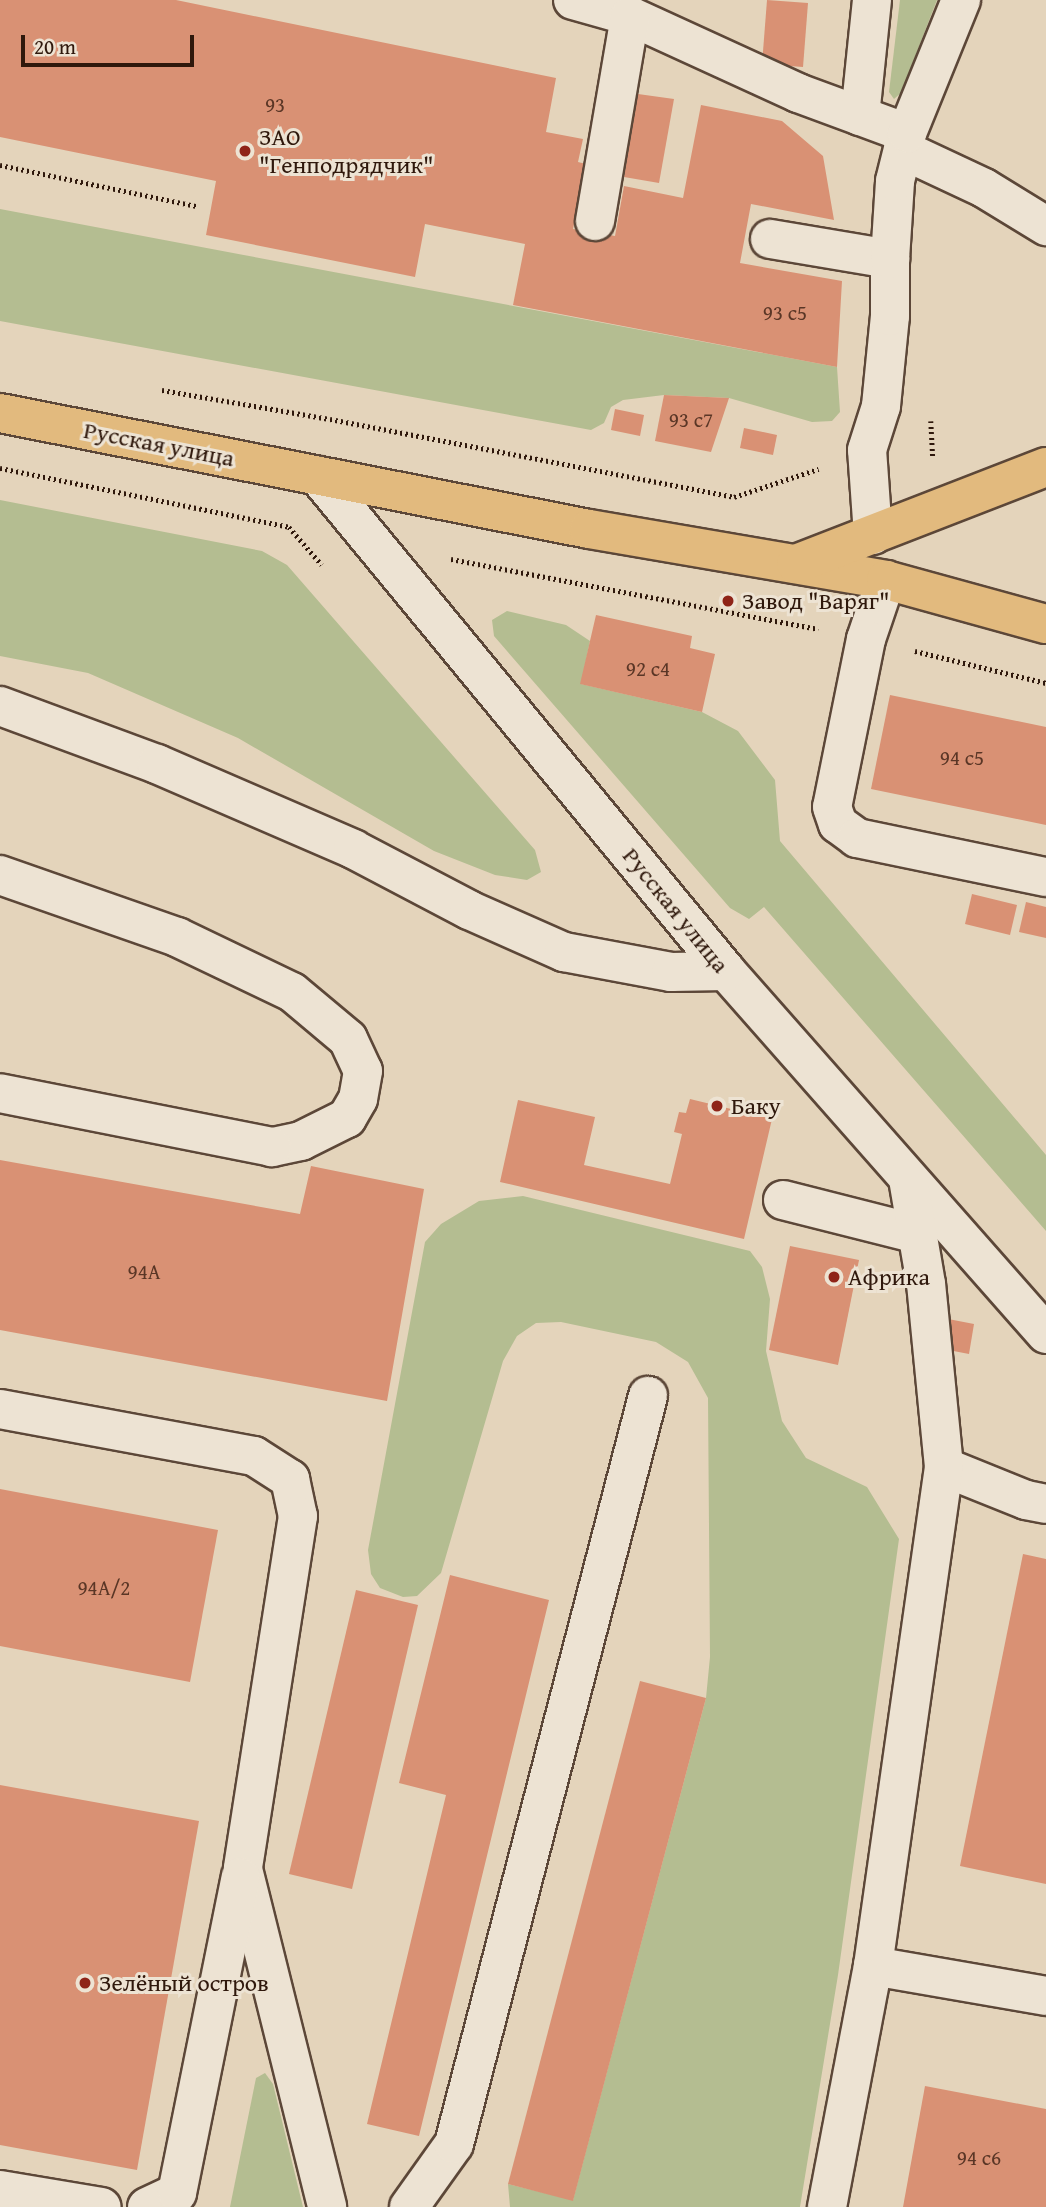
<!DOCTYPE html>
<meta charset="utf-8">
<style>
body{margin:0}
#map{position:relative;width:1046px;height:2207px;overflow:hidden;background:#e4d4bb;font-family:"Gentium Book Plus",serif}
div>[style]{position:absolute}
.green>*{inset:0;background:#b4bd91}
.building>*{inset:0;background:#d99174}
.path>*{height:4.5px;margin-top:-2.25px;transform-origin:0;background:repeating-linear-gradient(90deg,#2f180c 0 2px,transparent 0 5.5px)}
.roads{filter:drop-shadow(2px 0 #5c4738) drop-shadow(-2px 0 #5c4738) drop-shadow(0 2px #5c4738) drop-shadow(0 -2px #5c4738)}
.minor>*{height:38px;margin:-19px;padding:0 19px;transform-origin:19px;border-radius:19px;background:#ede3d3}
.major>*{height:38px;margin:-19px;padding:0 19px;transform-origin:19px;border-radius:19px;background:#e2ba7e}
.dots>*{width:19px;height:19px;translate:-50% -50%;box-sizing:border-box;border:4px solid #ede3d3;border-radius:50%}
span{translate:-50% -50%;white-space:nowrap;text-align:center;line-height:1.15;-webkit-text-stroke:6px #ede3d3;paint-order:stroke}
.number-label{font-size:21px;color:#5a3626}
.number-label span{-webkit-text-stroke-width:0}
.poi-label{font-size:24px;color:#2f180c}
.left{translate:0 -50%;text-align:left}
.street-label{font-size:24px;color:#2f180c}
.scale{position:absolute;left:21px;top:35px;width:173px;height:32px;box-sizing:border-box;border:4px solid #2f180c;border-top:0;padding-left:9px;font-size:21px;line-height:24px;white-space:nowrap;color:#2f180c;-webkit-text-stroke:5px #ede3d3;paint-order:stroke}
</style>
<div id="map">
<div class="green">
<i style="clip-path:polygon(900px 0,937px 0,901px 93px,894px 99px,889px 92px)"></i>
<i style="clip-path:polygon(0 209px,837px 367px,840px 412px,832px 421px,812px 422px,729px 398px,664px 395px,623px 400px,611px 407px,604px 423px,591px 430px,0 321px)"></i>
<i style="clip-path:polygon(0 500px,262px 551px,287px 565px,535px 850px,541px 872px,527px 880px,495px 875px,434px 851px,238px 738px,88px 673px,0 656px)"></i>
<i style="clip-path:polygon(507px 611px,566px 625px,590px 641px,581px 684px,702px 712px,738px 731px,775px 780px,780px 841px,1046px 1155px,1046px 1231px,764px 907px,749px 919px,730px 908px,494px 636px,492px 620px)"></i>
<i style="clip-path:polygon(523px 1196px,750px 1251px,762px 1267px,770px 1299px,766px 1351px,782px 1421px,806px 1458px,867px 1487px,899px 1539px,838px 1975px,800px 2207px,510px 2207px,508px 2184px,573px 2200px,706px 1698px,710px 1657px,708px 1398px,688px 1362px,656px 1342px,561px 1322px,536px 1323px,517px 1336px,503px 1361px,441px 1573px,417px 1596px,403px 1597px,380px 1588px,371px 1574px,368px 1550px,425px 1242px,441px 1224px,479px 1201px)"></i>
<i style="clip-path:polygon(265px 2073px,273px 2084px,303px 2207px,230px 2207px,256px 2078px)"></i>
</div>
<div class="building">
<i style="clip-path:polygon(0 0,176px 0,556px 78px,546px 132px,583px 139px,578px 162px,586px 164px,573px 229px,615px 236px,624px 186px,683px 198px,701px 105px,782px 121px,823px 156px,834px 220px,751px 204px,740px 263px,842px 281px,837px 367px,513px 305px,525px 244px,425px 224px,415px 277px,206px 235px,216px 181px,0 137px)"></i>
<i style="clip-path:polygon(767px 0,808px 3px,803px 67px,762px 64px)"></i>
<i style="clip-path:polygon(638px 94px,674px 99px,659px 183px,624px 177px)"></i>
<i style="clip-path:polygon(664px 395px,729px 398px,711px 452px,655px 441px)"></i>
<i style="clip-path:polygon(615px 409px,644px 415px,640px 436px,611px 430px)"></i>
<i style="clip-path:polygon(744px 428px,777px 435px,773px 455px,740px 448px)"></i>
<i style="clip-path:polygon(596px 615px,692px 636px,690px 648px,715px 654px,702px 712px,580px 684px)"></i>
<i style="clip-path:polygon(890px 695px,1046px 727px,1046px 825px,871px 789px)"></i>
<i style="clip-path:polygon(972px 894px,1017px 905px,1010px 935px,965px 924px)"></i>
<i style="clip-path:polygon(1026px 902px,1046px 907px,1046px 938px,1019px 932px)"></i>
<i style="clip-path:polygon(690px 1099px,772px 1119px,744px 1239px,500px 1182px,518px 1100px,595px 1117px,584px 1165px,670px 1184px,682px 1134px,674px 1132px,679px 1112px,686px 1113px)"></i>
<i style="clip-path:polygon(0 1160px,300px 1214px,311px 1166px,424px 1189px,387px 1401px,0 1330px)"></i>
<i style="clip-path:polygon(790px 1246px,859px 1260px,838px 1365px,769px 1350px)"></i>
<i style="clip-path:polygon(943px 1318px,974px 1324px,969px 1354px,938px 1348px)"></i>
<i style="clip-path:polygon(0 1489px,218px 1530px,190px 1682px,0 1646px)"></i>
<i style="clip-path:polygon(1023px 1554px,1046px 1559px,1046px 1884px,960px 1866px)"></i>
<i style="clip-path:polygon(450px 1575px,549px 1600px,419px 2136px,367px 2124px,446px 1795px,399px 1783px)"></i>
<i style="clip-path:polygon(356px 1590px,418px 1605px,352px 1889px,289px 1874px)"></i>
<i style="clip-path:polygon(640px 1681px,706px 1698px,573px 2201px,508px 2184px)"></i>
<i style="clip-path:polygon(0 1785px,199px 1821px,137px 2170px,0 2145px)"></i>
<i style="clip-path:polygon(925px 2086px,1046px 2109px,1046px 2207px,903px 2207px)"></i>
</div>
<div class="path">
<i style="left:0;top:165px;width:201px;rotate:11.8deg"></i>
<i style="left:162px;top:390px;width:170px;rotate:9.8deg"></i>
<i style="left:330px;top:419px;width:411px;rotate:10.9deg"></i>
<i style="left:734px;top:497px;width:89px;rotate:-18.4deg"></i>
<i style="left:931px;top:421px;width:37px;rotate:87deg"></i>
<i style="left:0;top:468px;width:295px;rotate:11.5deg"></i>
<i style="left:289px;top:527px;width:50px;rotate:49deg"></i>
<i style="left:451px;top:559px;width:374px;rotate:10.8deg"></i>
<i style="left:915px;top:651px;width:135px;rotate:13.7deg"></i>
</div>
<div class="roads">
<div class="minor">
<i style="left:573px;top:0;width:59px;rotate:15.7deg"></i>
<i style="left:630px;top:16px;width:185px;rotate:24.6deg"></i>
<i style="left:798px;top:93px;width:116px;rotate:20.2deg"></i>
<i style="left:860px;top:116px;width:117px;rotate:-84.1deg"></i>
<i style="left:903px;top:150px;width:89px;rotate:25.1deg"></i>
<i style="left:984px;top:188px;width:73px;rotate:31.5deg"></i>
<i style="left:595px;top:221px;width:208px;rotate:-80.3deg"></i>
<i style="left:770px;top:239px;width:122px;rotate:9.5deg"></i>
<i style="left:318px;top:476px;width:641px;rotate:50.5deg"></i>
<i style="left:726px;top:971px;width:484px;rotate:48.6deg"></i>
<i style="left:873px;top:535px;width:85px;rotate:-94deg"></i>
<i style="left:867px;top:450px;width:46px;rotate:-72.3deg"></i>
<i style="left:881px;top:406px;width:90px;rotate:-84.3deg"></i>
<i style="left:890px;top:316px;width:57px;rotate:-90deg"></i>
<i style="left:890px;top:259px;width:78px;rotate:-86.3deg"></i>
<i style="left:895px;top:181px;width:49px;rotate:-76deg"></i>
<i style="left:907px;top:133px;width:144px;rotate:-67.9deg"></i>
<i style="left:886px;top:580px;width:62px;rotate:108.7deg"></i>
<i style="left:866px;top:639px;width:171px;rotate:101.4deg"></i>
<i style="left:832px;top:807px;width:18px;rotate:71deg"></i>
<i style="left:838px;top:824px;width:24px;rotate:36deg"></i>
<i style="left:857px;top:838px;width:193px;rotate:11.7deg"></i>
<i style="left:0;top:706px;width:167px;rotate:20.3deg"></i>
<i style="left:157px;top:764px;width:214px;rotate:23.4deg"></i>
<i style="left:353px;top:849px;width:131px;rotate:27.7deg"></i>
<i style="left:469px;top:910px;width:104px;rotate:23.9deg"></i>
<i style="left:564px;top:952px;width:109px;rotate:10.6deg"></i>
<i style="left:671px;top:972px;width:55px;rotate:-1deg"></i>
<i style="left:0;top:875px;width:188px;rotate:19.3deg"></i>
<i style="left:177px;top:937px;width:127px;rotate:25.6deg"></i>
<i style="left:292px;top:992px;width:73px;rotate:40deg"></i>
<i style="left:348px;top:1039px;width:35px;rotate:65deg"></i>
<i style="left:363px;top:1071px;width:28px;rotate:100deg"></i>
<i style="left:358px;top:1099px;width:22px;rotate:120deg"></i>
<i style="left:347px;top:1118px;width:51px;rotate:153.4deg"></i>
<i style="left:301px;top:1141px;width:30px;rotate:168deg"></i>
<i style="left:272px;top:1147px;width:277px;rotate:-168.8deg"></i>
<i style="left:783px;top:1200px;width:138px;rotate:14.2deg"></i>
<i style="left:0;top:1409px;width:258px;rotate:10.5deg"></i>
<i style="left:254px;top:1456px;width:43px;rotate:32.6deg"></i>
<i style="left:290px;top:1479px;width:38px;rotate:78deg"></i>
<i style="left:298px;top:1516px;width:357px;rotate:98.9deg"></i>
<i style="left:243px;top:1869px;width:348px;rotate:76deg"></i>
<i style="left:944px;top:1467px;width:88px;rotate:21.9deg"></i>
<i style="left:1026px;top:1500px;width:20px;rotate:11deg"></i>
<i style="left:873px;top:1966px;width:176px;rotate:9.8deg"></i>
<i style="left:0;top:2190px;width:103px;rotate:9.5deg"></i>
<i style="left:147px;top:2207px;width:33px;rotate:-25deg"></i>
<i style="left:177px;top:2193px;width:322px;rotate:-78.6deg"></i>
<i style="left:409px;top:2207px;width:77px;rotate:-54.5deg"></i>
<i style="left:454px;top:2144px;width:773px;rotate:-75.46deg"></i>
<i style="left:827px;top:2207px;width:245px;rotate:-79.2deg"></i>
<i style="left:873px;top:1966px;width:504px;rotate:-81.9deg"></i>
<i style="left:944px;top:1467px;width:184px;rotate:-95.6deg"></i>
<i style="left:926px;top:1284px;width:107px;rotate:-99.7deg"></i>
</div>
<div class="major">
<i style="left:0;top:413px;width:600px;rotate:11.14deg"></i>
<i style="left:589px;top:529px;width:301px;rotate:9.7deg"></i>
<i style="left:886px;top:580px;width:166px;rotate:15.4deg"></i>
<i style="left:796px;top:564px;width:268px;rotate:-21.2deg"></i>
</div>
</div>
<div class="dots">
<i style="left:245px;top:151px;background:#8f2418"></i>
<i style="left:728px;top:601px;background:#8f2418"></i>
<i style="left:717px;top:1106px;background:#8f2418"></i>
<i style="left:834px;top:1277px;background:#8f2418"></i>
<i style="left:85px;top:1983px;background:#8f2418"></i>
</div>
<div class="number-label">
<span style="left:275px;top:105px">93</span>
<span style="left:785px;top:313px">93 с5</span>
<span style="left:691px;top:420px">93 с7</span>
<span style="left:648px;top:669px">92 с4</span>
<span style="left:962px;top:758px">94 с5</span>
<span style="left:144px;top:1272px">94А</span>
<span style="left:104px;top:1588px">94А/2</span>
<span style="left:979px;top:2158px">94 с6</span>
</div>
<div class="poi-label">
<span class="left" style="left:259px;top:151px">ЗАО<br>"Генподрядчик"</span>
<span class="left" style="left:742px;top:601px">Завод "Варяг"</span>
<span class="left" style="left:731px;top:1106px">Баку</span>
<span class="left" style="left:848px;top:1277px">Африка</span>
<span class="left" style="left:99px;top:1983px">Зелёный остров</span>
</div>
<div class="street-label">
<span style="left:159px;top:444px;rotate:11deg">Русская улица</span>
<span style="left:676px;top:910px;rotate:51deg">Русская улица</span>
</div>
<div class="scale">20 m</div>
</div>
